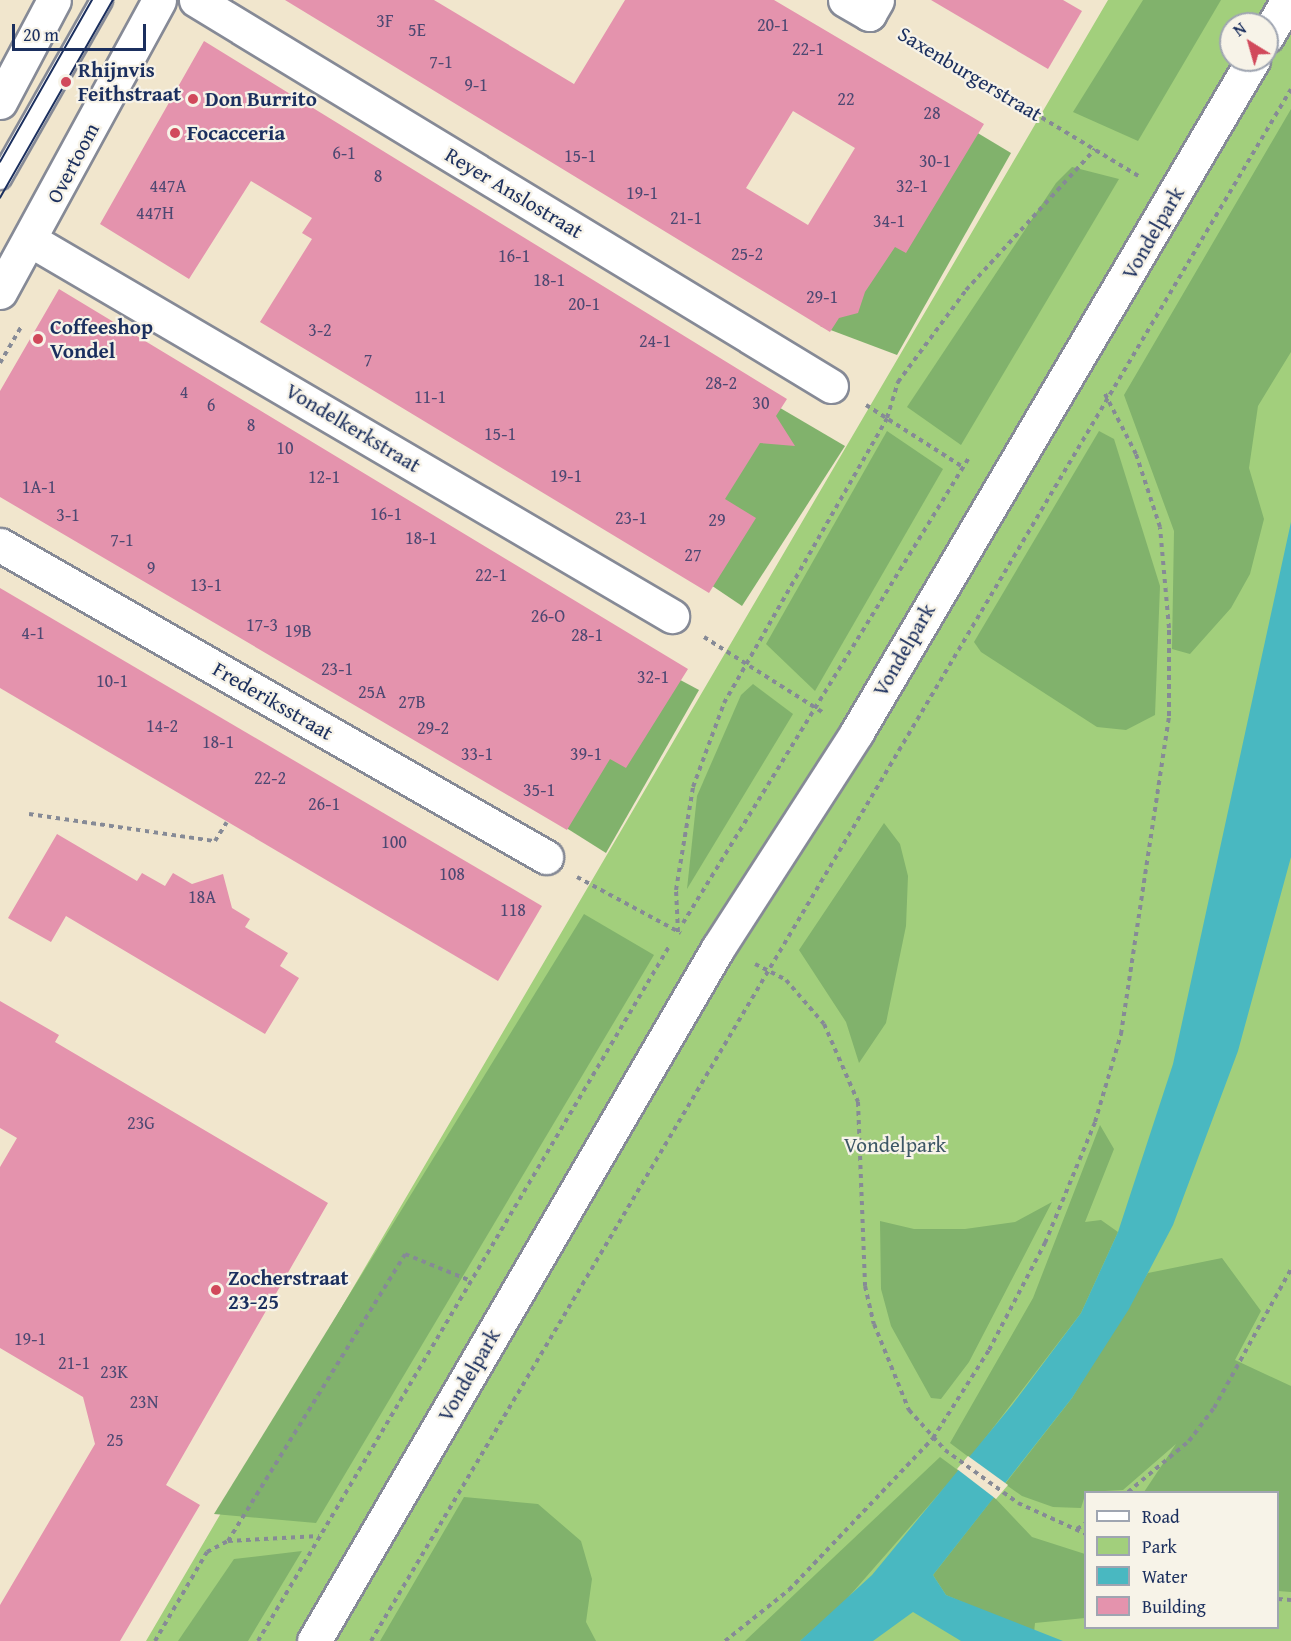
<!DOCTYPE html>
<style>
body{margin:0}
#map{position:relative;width:1291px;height:1641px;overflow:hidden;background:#f1e6cd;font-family:"Gentium Book Plus",serif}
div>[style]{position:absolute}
.green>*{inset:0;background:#a2cf7c}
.forest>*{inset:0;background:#81b26c}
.water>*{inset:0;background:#49b8c1}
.pier>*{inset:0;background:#f1e6cd}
.building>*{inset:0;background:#e493ad}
.path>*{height:4px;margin-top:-2px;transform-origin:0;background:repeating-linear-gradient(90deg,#868a96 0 4.5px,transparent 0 9px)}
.roads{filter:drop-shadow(2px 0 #868a96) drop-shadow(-2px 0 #868a96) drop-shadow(0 2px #868a96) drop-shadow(0 -2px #868a96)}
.lane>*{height:21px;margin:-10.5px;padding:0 10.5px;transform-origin:10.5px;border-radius:10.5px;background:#fff}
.street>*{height:33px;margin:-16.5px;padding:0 16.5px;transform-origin:16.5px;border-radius:16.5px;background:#fff}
.secondary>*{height:33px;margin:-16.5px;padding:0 16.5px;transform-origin:16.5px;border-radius:16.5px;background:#fff}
.tram>*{height:1.5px;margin:-0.75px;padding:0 0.75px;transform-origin:0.75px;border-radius:0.75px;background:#1b2f5e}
.dots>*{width:16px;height:16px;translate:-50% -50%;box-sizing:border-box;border:3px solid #f7f3e8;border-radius:50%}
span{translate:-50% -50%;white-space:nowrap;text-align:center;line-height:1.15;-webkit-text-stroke:4.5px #f7f3e8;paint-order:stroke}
.number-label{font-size:18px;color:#4d4872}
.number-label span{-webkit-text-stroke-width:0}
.poi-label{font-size:21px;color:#1b2f5e;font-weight:700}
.left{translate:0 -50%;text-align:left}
.street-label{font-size:21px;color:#1b2f5e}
.park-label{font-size:21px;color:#3d5766}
.legend{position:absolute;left:1084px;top:1491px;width:195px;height:138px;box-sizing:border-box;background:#f7f3e8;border:2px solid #9fa5b1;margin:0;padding:8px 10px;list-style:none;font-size:18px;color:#1b2f5e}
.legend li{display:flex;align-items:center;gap:12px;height:30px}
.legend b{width:30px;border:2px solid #9fa5b1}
.north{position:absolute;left:1219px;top:12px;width:60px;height:60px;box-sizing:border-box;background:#f7f3e8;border:2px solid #9fa5b1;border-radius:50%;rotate:323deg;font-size:16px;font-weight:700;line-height:24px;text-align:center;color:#1b2f5e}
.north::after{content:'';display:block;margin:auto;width:21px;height:27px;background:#d1495b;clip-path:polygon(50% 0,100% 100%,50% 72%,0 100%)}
.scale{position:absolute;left:12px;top:24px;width:134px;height:27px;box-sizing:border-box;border:3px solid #1b2f5e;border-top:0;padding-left:8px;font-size:18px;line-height:21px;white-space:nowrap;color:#1b2f5e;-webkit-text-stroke:4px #f7f3e8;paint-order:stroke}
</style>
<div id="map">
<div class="green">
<i style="clip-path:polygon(evenodd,1108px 0,1291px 0,1291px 1641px,146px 1641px,1108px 0,1231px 24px,1267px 24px,1267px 60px,1231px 60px,1231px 24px,1108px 0,1086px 1492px,1278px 1492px,1278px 1628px,1086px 1628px,1086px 1492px)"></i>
</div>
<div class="forest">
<i style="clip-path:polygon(1143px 0,1221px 0,1138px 141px,1073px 112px)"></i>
<i style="clip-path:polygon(1291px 109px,1291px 352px,1258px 406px,1249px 468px,1264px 519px,1250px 574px,1231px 608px,1190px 654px,1172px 649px,1174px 531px,1124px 395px)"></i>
<i style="clip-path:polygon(966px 126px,1011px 153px,897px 355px,820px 326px)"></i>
<i style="clip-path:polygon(1072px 167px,1119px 179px,961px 445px,907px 407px,1056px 183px)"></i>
<i style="clip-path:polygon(770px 402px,845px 446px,742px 606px,696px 575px,712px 501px)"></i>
<i style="clip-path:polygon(887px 431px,943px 469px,815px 691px,766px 644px)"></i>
<i style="clip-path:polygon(1099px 431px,1114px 439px,1160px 586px,1155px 715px,1126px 730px,1097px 727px,981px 652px,974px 642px)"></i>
<i style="clip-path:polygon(671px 675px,699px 690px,606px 853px,560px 824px)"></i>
<i style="clip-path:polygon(753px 684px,793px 714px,687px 889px,697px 796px,741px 695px)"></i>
<i style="clip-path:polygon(884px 823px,900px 844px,908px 876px,906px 926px,886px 1023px,859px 1063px,846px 1022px,799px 950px)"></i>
<i style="clip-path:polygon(584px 914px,654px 955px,316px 1523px,214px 1514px)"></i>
<i style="clip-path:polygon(1100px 1125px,1114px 1149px,1085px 1222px,1101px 1220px,1118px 1232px,1081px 1313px,970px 1458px,950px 1443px,1033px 1298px)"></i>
<i style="clip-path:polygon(1052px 1202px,969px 1362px,941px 1399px,931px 1398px,891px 1326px,881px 1289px,880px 1221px,914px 1229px,965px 1229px,1015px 1222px)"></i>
<i style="clip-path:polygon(1222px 1258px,1261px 1311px,1235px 1360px,1291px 1386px,1291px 1592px,1278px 1591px,1278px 1492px,1144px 1492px,1176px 1444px,1123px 1490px,1086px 1492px,1081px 1508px,1053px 1507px,1022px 1496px,1005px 1484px,1072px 1398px,1148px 1273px)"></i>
<i style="clip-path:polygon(940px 1457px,959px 1471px,838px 1609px,800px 1641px,745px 1641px)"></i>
<i style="clip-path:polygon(464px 1497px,538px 1504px,581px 1541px,592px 1579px,586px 1622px,596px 1641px,380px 1641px)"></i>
<i style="clip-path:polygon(994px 1497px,1032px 1537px,1085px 1554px,1085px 1618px,1035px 1623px,1034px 1633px,946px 1595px,933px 1575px)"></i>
<i style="clip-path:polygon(302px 1551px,248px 1641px,178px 1641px,234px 1559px)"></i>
</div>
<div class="water">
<i style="clip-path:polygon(1291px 522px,1291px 857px,1238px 1051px,1173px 1225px,1129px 1309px,1072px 1398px,933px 1575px,946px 1595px,1063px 1641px,961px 1641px,913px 1612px,873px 1641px,800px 1641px,872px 1575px,1012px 1405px,1081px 1313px,1118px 1232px,1173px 1064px)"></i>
</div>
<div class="pier">
<i style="clip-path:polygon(968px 1456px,1008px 1485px,996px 1499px,957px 1469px)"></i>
</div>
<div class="building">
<i style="clip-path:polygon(evenodd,285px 0,434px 0,574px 84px,625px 0,774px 0,984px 124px,906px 253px,895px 247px,865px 292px,858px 313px,839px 318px,830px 332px,285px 0,793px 111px,855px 148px,808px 225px,746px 188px,793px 111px)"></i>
<i style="clip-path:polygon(931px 0,1063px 0,1082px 11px,1048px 69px)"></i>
<i style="clip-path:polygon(204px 41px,787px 399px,776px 416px,795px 446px,760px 443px,725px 499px,756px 518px,709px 593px,260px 322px,312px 239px,302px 233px,312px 218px,251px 181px,189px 279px,100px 224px)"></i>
<i style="clip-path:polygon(59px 289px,688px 669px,626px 768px,610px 759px,567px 830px,0 497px,0 391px)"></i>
<i style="clip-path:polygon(0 588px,542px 906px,498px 981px,0 688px)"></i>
<i style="clip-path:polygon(57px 834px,137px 881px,142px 873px,165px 886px,173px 873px,192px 884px,223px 874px,232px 908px,250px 919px,245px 927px,288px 953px,280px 966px,299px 978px,265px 1034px,66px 916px,51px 942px,8px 918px)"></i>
<i style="clip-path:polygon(0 1001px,59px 1035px,55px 1042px,328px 1203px,166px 1485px,200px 1505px,120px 1641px,0 1641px,0 1605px,95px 1444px,83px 1397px,0 1348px,0 1167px,17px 1138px,0 1128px)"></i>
</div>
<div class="path">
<i style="left:903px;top:34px;width:275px;rotate:31.1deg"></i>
<i style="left:0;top:363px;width:42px;rotate:-59.7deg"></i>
<i style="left:866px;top:405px;width:115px;rotate:32.6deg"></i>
<i style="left:704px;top:637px;width:140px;rotate:32.4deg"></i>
<i style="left:29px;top:814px;width:188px;rotate:8.3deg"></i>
<i style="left:215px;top:841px;width:22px;rotate:-58deg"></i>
<i style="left:577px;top:877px;width:118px;rotate:28.3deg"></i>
<i style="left:683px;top:923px;width:548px;rotate:-58.43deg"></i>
<i style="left:678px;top:932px;width:42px;rotate:-92.7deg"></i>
<i style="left:676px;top:890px;width:104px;rotate:-80.6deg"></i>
<i style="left:693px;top:787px;width:90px;rotate:-69.7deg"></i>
<i style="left:724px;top:703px;width:328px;rotate:-60.2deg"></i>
<i style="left:887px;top:418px;width:38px;rotate:-73deg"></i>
<i style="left:898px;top:382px;width:114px;rotate:-53.5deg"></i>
<i style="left:966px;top:290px;width:191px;rotate:-47.5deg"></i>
<i style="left:755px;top:964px;width:35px;rotate:27deg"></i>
<i style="left:786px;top:980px;width:58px;rotate:49.2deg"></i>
<i style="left:824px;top:1024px;width:85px;rotate:66.4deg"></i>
<i style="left:858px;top:1102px;width:184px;rotate:87.8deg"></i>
<i style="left:865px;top:1286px;width:39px;rotate:77deg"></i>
<i style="left:874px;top:1324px;width:93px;rotate:67.9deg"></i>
<i style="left:909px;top:1410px;width:54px;rotate:48deg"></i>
<i style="left:945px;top:1450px;width:90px;rotate:36deg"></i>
<i style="left:1018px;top:1503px;width:75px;rotate:24.5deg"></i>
<i style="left:1128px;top:1492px;width:80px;rotate:-39.9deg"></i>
<i style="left:1189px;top:1441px;width:41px;rotate:-52.9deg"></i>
<i style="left:1214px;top:1408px;width:159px;rotate:-61deg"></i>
<i style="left:1077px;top:1529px;width:11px;rotate:-34deg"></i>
<i style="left:228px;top:1541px;width:337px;rotate:-58.3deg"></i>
<i style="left:405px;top:1254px;width:71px;rotate:22.2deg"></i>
<i style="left:1278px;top:1599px;width:13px;rotate:4deg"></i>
<i style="left:155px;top:1641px;width:103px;rotate:-59.7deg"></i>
<i style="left:207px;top:1552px;width:24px;rotate:-28deg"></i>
<i style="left:228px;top:1541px;width:91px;rotate:-3.1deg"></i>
<i style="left:258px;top:1641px;width:809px;rotate:-59.38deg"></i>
<i style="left:371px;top:1641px;width:1804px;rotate:-59.34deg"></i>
<i style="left:725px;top:1641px;width:82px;rotate:-38.6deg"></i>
<i style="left:789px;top:1590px;width:209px;rotate:-46.5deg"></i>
<i style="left:933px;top:1438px;width:104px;rotate:-57.5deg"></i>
<i style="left:989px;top:1350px;width:121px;rotate:-62.4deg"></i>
<i style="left:1045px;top:1243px;width:131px;rotate:-67.5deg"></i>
<i style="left:1095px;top:1122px;width:92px;rotate:-73.5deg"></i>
<i style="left:1121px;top:1034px;width:322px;rotate:-81.4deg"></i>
<i style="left:1169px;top:716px;width:88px;rotate:-90deg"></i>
<i style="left:1169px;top:628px;width:101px;rotate:-95.1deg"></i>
<i style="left:1160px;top:527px;width:77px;rotate:-108.2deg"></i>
<i style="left:1136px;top:454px;width:70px;rotate:-117.3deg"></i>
</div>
<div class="roads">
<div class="lane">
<i style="left:0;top:178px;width:205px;rotate:-60.4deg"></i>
</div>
<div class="street">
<i style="left:196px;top:0;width:743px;rotate:31.29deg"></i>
<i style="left:845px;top:0;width:28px;rotate:30deg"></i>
<i style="left:869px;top:14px;width:16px;rotate:-60deg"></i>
<i style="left:1267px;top:36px;width:42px;rotate:-59.7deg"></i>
<i style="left:32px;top:241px;width:742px;rotate:30.37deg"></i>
<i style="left:0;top:545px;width:629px;rotate:29.74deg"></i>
<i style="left:314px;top:1641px;width:802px;rotate:-59.76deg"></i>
<i style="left:718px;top:948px;width:257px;rotate:-57.2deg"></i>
<i style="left:857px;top:732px;width:780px;rotate:-59.49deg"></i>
</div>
<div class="secondary">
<i style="left:0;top:102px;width:115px;rotate:-62.1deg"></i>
<i style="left:0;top:292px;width:332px;rotate:-61.4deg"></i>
</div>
</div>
<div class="tram">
<i style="left:0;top:162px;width:186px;rotate:-60.4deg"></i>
<i style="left:0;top:198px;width:228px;rotate:-60.3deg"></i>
</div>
<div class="dots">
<i style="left:66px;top:82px;background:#d1495b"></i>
<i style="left:193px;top:99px;background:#d1495b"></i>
<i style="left:175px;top:133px;background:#d1495b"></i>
<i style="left:38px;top:339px;background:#d1495b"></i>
<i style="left:216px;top:1290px;background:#d1495b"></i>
</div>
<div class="number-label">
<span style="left:385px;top:21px">3F</span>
<span style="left:773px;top:25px">20-1</span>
<span style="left:417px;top:30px">5E</span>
<span style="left:808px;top:49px">22-1</span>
<span style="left:441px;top:62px">7-1</span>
<span style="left:476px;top:85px">9-1</span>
<span style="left:846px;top:99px">22</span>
<span style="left:932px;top:113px">28</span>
<span style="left:344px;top:153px">6-1</span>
<span style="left:580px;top:156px">15-1</span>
<span style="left:935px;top:161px">30-1</span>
<span style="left:378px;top:176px">8</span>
<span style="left:168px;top:186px">447A</span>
<span style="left:912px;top:186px">32-1</span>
<span style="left:642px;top:193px">19-1</span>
<span style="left:155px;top:213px">447H</span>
<span style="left:686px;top:218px">21-1</span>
<span style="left:889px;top:221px">34-1</span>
<span style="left:747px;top:254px">25-2</span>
<span style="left:514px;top:256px">16-1</span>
<span style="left:549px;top:280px">18-1</span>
<span style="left:822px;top:297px">29-1</span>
<span style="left:584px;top:304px">20-1</span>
<span style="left:320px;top:330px">3-2</span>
<span style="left:655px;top:341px">24-1</span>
<span style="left:368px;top:360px">7</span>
<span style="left:721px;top:383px">28-2</span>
<span style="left:184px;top:392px">4</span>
<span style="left:430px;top:397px">11-1</span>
<span style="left:761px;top:403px">30</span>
<span style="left:211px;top:405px">6</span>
<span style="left:251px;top:425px">8</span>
<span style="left:500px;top:434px">15-1</span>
<span style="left:285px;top:448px">10</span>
<span style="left:566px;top:476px">19-1</span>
<span style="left:324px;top:477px">12-1</span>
<span style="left:39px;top:487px">1A-1</span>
<span style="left:386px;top:514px">16-1</span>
<span style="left:68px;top:515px">3-1</span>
<span style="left:631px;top:518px">23-1</span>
<span style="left:717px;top:520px">29</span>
<span style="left:421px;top:538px">18-1</span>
<span style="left:122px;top:540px">7-1</span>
<span style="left:693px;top:555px">27</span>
<span style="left:151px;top:568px">9</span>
<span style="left:491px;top:575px">22-1</span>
<span style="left:206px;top:585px">13-1</span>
<span style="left:548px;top:616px">26-O</span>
<span style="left:262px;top:625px">17-3</span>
<span style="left:298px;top:631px">19B</span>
<span style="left:33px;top:633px">4-1</span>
<span style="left:587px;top:635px">28-1</span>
<span style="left:337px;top:669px">23-1</span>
<span style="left:653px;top:677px">32-1</span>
<span style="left:112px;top:681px">10-1</span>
<span style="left:372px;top:692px">25A</span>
<span style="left:412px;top:702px">27B</span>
<span style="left:162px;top:726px">14-2</span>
<span style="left:433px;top:728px">29-2</span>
<span style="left:218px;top:742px">18-1</span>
<span style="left:477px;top:754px">33-1</span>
<span style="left:586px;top:754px">39-1</span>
<span style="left:270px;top:778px">22-2</span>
<span style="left:539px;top:790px">35-1</span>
<span style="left:324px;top:804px">26-1</span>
<span style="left:394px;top:842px">100</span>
<span style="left:452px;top:874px">108</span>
<span style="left:202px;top:897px">18A</span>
<span style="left:513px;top:910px">118</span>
<span style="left:141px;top:1123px">23G</span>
<span style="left:30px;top:1339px">19-1</span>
<span style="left:74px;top:1363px">21-1</span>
<span style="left:114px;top:1372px">23K</span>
<span style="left:144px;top:1402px">23N</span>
<span style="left:115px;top:1440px">25</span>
</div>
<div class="poi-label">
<span class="left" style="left:78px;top:82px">Rhijnvis<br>Feithstraat</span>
<span class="left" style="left:205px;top:99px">Don Burrito</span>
<span class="left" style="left:187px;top:133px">Focacceria</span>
<span class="left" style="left:50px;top:339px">Coffeeshop<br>Vondel</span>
<span class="left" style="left:228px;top:1290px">Zocherstraat<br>23-25</span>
</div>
<div class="street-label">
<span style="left:970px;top:74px;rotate:31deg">Saxenburgerstraat</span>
<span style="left:73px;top:163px;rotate:-62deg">Overtoom</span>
<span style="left:514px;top:193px;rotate:31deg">Reyer Anslostraat</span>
<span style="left:1153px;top:233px;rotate:-60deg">Vondelpark</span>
<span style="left:353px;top:428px;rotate:31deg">Vondelkerkstraat</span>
<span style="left:904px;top:650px;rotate:-60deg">Vondelpark</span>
<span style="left:273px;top:701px;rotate:30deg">Frederiksstraat</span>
<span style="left:469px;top:1375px;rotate:-60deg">Vondelpark</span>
</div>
<div class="park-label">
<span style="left:895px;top:1145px">Vondelpark</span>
</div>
<ul class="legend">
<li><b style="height:8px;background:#fff"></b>Road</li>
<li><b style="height:16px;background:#a2cf7c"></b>Park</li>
<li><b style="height:16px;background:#49b8c1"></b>Water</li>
<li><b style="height:16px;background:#e493ad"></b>Building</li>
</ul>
<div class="north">N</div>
<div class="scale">20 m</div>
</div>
